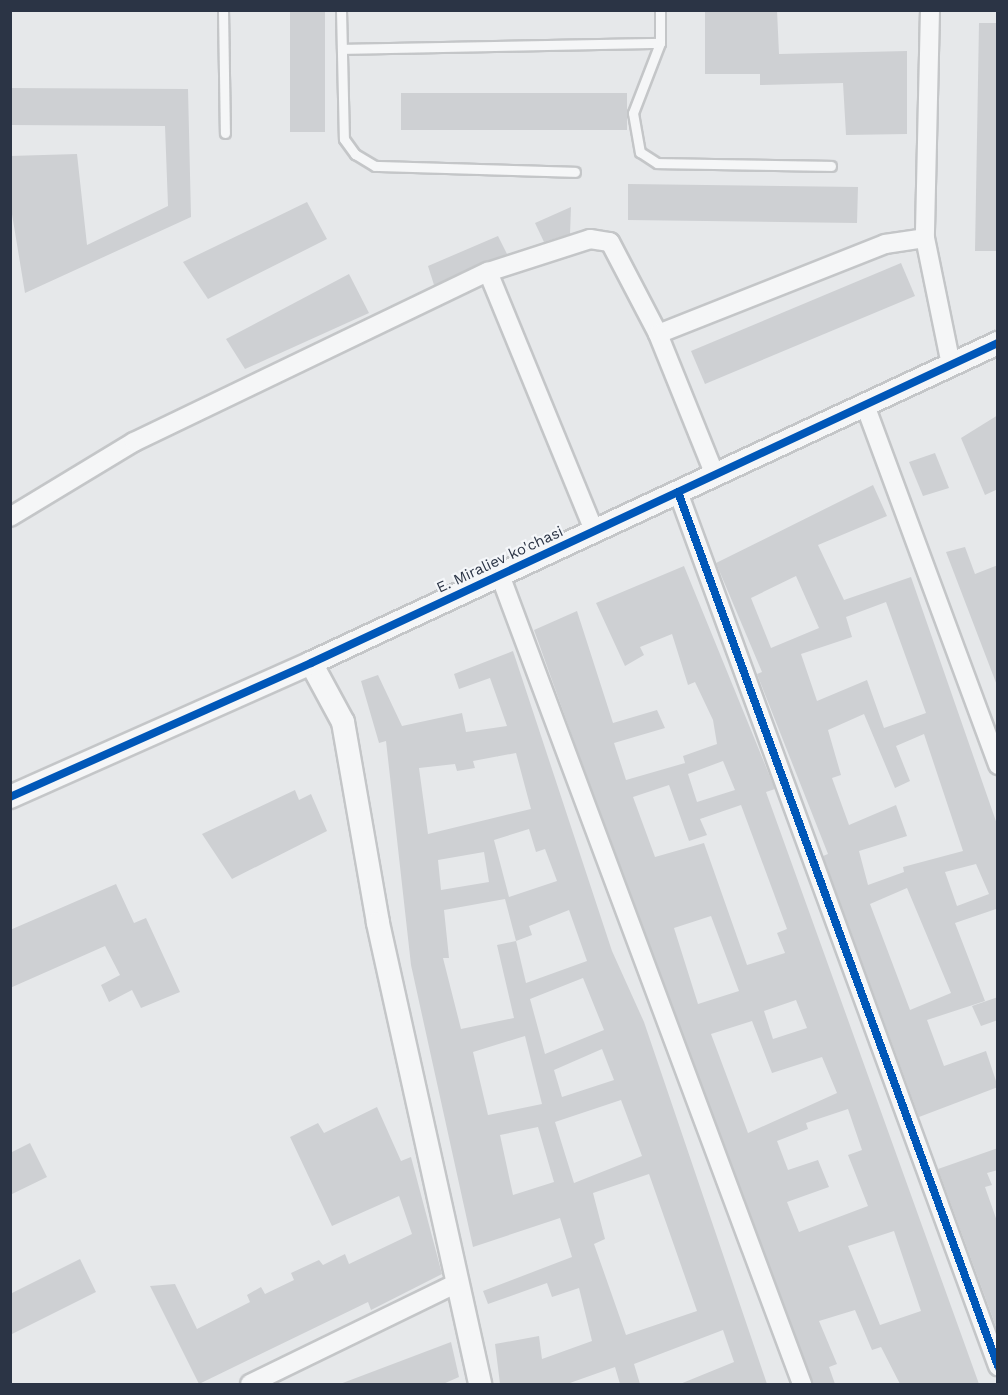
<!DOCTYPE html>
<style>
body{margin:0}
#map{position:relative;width:1008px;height:1395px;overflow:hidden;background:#e6e8ea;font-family:"Work Sans",sans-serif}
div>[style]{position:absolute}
.building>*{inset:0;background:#ced0d3}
.roads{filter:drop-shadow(2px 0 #c4c6c8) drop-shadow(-2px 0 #c4c6c8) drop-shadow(0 2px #c4c6c8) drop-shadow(0 -2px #c4c6c8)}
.service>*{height:9px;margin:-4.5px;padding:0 4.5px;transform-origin:4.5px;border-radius:4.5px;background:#f5f6f7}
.minor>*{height:18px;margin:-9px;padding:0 9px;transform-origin:9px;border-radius:9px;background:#f5f6f7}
.tertiary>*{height:22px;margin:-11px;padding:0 11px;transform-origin:11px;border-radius:11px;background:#f5f6f7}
.cycleway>*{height:8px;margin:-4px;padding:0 4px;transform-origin:4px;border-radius:4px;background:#0057b8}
span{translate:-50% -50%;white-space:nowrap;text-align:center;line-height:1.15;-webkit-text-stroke:4.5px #f4f6f9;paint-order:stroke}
.street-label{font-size:15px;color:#2b3445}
.frame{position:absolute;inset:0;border:12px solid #2b3445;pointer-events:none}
</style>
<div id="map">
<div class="building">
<i style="clip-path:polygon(290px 10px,325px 10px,325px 132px,290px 132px)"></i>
<i style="clip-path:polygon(705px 10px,777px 10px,779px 54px,907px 51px,907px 134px,846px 135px,843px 83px,760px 85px,760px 74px,705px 74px)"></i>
<i style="clip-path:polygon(979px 23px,998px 23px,998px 251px,975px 251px)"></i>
<i style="clip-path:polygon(10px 88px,188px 89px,191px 217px,25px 293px,10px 202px,10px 156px,77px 154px,87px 245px,168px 206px,165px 126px,10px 125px)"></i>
<i style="clip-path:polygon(401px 93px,627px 93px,627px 130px,401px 130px)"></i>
<i style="clip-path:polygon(628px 184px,858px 187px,857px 223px,628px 220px)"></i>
<i style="clip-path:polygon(307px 202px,327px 239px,208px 299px,183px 262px)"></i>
<i style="clip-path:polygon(571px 207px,570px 234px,544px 242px,535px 223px)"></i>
<i style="clip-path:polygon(498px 236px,507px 254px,434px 285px,428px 266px)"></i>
<i style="clip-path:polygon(901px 263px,915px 296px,705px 384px,691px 351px)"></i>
<i style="clip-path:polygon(349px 274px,369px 313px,245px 369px,226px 339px)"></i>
<i style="clip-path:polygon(998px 415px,998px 489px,985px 495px,961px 438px)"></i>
<i style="clip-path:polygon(935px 453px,949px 488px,923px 496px,909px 462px)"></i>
<i style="clip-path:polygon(evenodd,873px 485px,887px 516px,818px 545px,844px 600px,911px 577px,998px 827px,998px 913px,996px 909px,955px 923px,985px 1001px,927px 1020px,944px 1066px,986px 1051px,998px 1087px,919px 1117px,823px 856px,828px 854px,757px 674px,762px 672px,716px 563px,873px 485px,796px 576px,819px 628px,771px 648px,751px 598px,796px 576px,873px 485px,886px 602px,926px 713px,884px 728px,867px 680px,817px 701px,801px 654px,852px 637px,846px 617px,886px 602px,873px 485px,864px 714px,895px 788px,910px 781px,896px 746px,924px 734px,963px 851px,903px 867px,904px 872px,868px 885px,859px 851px,907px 836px,896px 805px,849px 825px,832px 778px,841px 775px,828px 730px,864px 714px,873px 485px,976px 864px,989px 894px,957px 906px,945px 872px,976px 864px,873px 485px,907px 888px,951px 993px,910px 1010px,870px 904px,907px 888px)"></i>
<i style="clip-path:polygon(965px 547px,975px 574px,998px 565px,998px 688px,946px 552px)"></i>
<i style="clip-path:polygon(evenodd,684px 566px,775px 789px,766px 792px,979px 1384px,900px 1384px,881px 1347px,872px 1350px,855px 1310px,819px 1321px,837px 1364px,829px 1367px,835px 1384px,813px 1384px,576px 747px,534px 630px,577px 611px,613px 723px,657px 710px,665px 728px,614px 743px,626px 780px,685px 763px,687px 770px,683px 756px,717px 744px,713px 720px,695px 682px,688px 685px,672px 634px,640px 647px,644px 655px,625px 666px,596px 603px,684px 566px,723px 761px,735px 790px,697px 802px,688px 774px,723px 761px,684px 566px,669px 785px,689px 841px,707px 835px,700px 819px,741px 805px,787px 929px,777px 933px,785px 953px,747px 965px,704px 843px,655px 857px,633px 797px,669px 785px,684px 566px,711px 916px,739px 991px,698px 1004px,674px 928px,711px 916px,684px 566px,796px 1000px,807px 1028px,773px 1039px,764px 1011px,796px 1000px,684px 566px,752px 1021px,772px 1073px,822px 1057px,837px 1093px,748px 1133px,711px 1034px,752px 1021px,684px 566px,848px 1109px,862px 1150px,848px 1155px,868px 1206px,799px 1232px,787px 1202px,829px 1187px,818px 1160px,788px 1170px,777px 1141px,808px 1129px,806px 1123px,848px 1109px,684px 566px,894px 1231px,921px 1311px,880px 1325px,848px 1246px,894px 1231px)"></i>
<i style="clip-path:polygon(evenodd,513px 651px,612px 951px,644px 1022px,767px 1384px,680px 1384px,734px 1362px,723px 1330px,634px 1364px,640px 1384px,620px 1384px,615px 1367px,567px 1384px,500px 1384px,495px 1344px,539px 1336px,542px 1359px,592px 1341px,579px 1288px,552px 1297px,547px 1283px,488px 1304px,483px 1291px,572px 1257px,560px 1218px,473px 1247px,411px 965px,386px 741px,379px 743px,361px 681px,378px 675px,402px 726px,462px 713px,466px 732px,507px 726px,490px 678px,459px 689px,454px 674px,513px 651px,516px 753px,531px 809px,428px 834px,419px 768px,455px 764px,457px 771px,475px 768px,473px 761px,516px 753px,513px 651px,529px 829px,536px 852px,545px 849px,557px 881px,509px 897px,494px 840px,529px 829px,513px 651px,484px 852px,489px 882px,441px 890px,438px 860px,484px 852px,513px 651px,505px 899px,516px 941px,497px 945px,514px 1018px,461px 1029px,443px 958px,449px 958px,444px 910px,505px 899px,513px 651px,569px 910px,587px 961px,526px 983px,516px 941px,532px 935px,529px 926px,569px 910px,513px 651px,583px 978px,604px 1030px,545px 1054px,530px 999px,583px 978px,513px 651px,525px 1036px,542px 1104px,488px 1115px,473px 1052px,525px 1036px,513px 651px,602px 1049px,614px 1080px,562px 1097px,554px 1070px,602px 1049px,513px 651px,621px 1100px,642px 1156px,574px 1183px,555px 1122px,621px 1100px,513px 651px,538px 1127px,554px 1182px,513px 1195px,500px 1135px,538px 1127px,513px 651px,649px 1174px,697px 1311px,626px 1335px,594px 1244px,605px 1239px,593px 1193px,649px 1174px)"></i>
<i style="clip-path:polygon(295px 790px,299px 800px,311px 794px,327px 831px,232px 879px,202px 834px)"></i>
<i style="clip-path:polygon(116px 884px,134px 923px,146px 918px,180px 992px,141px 1008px,132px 990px,109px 1002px,101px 985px,120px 975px,105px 946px,10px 988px,10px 930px)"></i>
<i style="clip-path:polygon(998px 997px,998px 1020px,981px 1026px,972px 1006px)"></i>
<i style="clip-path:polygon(377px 1107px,401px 1161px,411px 1157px,442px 1274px,371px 1310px,368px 1302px,199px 1384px,150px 1286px,175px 1284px,197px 1329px,250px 1302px,247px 1295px,261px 1287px,265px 1294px,294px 1280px,291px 1273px,319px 1260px,323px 1265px,345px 1254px,349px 1264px,412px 1234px,399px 1196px,332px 1226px,290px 1137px,318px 1123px,324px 1133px)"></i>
<i style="clip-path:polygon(30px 1143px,47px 1177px,10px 1195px,10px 1153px)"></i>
<i style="clip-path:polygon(998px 1148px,998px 1170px,987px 1173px,992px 1185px,985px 1187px,998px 1224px,998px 1332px,938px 1169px)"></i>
<i style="clip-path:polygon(80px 1259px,96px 1292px,10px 1335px,10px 1294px)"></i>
<i style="clip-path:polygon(451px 1342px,459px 1377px,443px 1384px,340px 1384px)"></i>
</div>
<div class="roads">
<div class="service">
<i style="left:223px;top:10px;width:123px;rotate:89.1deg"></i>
<i style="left:341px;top:10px;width:129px;rotate:88.7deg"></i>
<i style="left:344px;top:139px;width:19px;rotate:54deg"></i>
<i style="left:355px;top:154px;width:23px;rotate:31deg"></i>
<i style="left:375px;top:166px;width:200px;rotate:1.7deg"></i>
<i style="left:660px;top:10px;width:33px;rotate:90deg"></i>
<i style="left:660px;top:43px;width:75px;rotate:111.1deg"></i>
<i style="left:633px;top:113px;width:40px;rotate:80deg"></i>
<i style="left:640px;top:152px;width:20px;rotate:33deg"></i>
<i style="left:657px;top:163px;width:174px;rotate:1deg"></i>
<i style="left:342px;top:49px;width:318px;rotate:-1.1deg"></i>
</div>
<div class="minor">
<i style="left:930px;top:10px;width:228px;rotate:91.3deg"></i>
<i style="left:925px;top:238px;width:130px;rotate:78.4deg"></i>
<i style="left:488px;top:272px;width:280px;rotate:67.7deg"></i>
<i style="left:658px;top:334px;width:244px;rotate:-21.6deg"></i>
<i style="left:885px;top:244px;width:40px;rotate:-8.5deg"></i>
<i style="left:865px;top:405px;width:384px;rotate:69.7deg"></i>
<i style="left:678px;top:492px;width:931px;rotate:69.89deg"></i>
<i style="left:10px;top:517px;width:145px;rotate:-31.2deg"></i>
<i style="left:134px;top:442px;width:393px;rotate:-25.7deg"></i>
<i style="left:488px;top:272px;width:107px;rotate:-17.9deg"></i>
<i style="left:590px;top:239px;width:20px;rotate:9deg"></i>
<i style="left:610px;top:242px;width:104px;rotate:62.4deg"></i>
<i style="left:658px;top:334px;width:152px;rotate:68deg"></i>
<i style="left:500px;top:575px;width:864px;rotate:69.53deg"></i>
<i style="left:250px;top:1384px;width:228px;rotate:-26deg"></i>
</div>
<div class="tertiary">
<i style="left:311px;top:663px;width:67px;rotate:61.5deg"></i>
<i style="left:343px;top:722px;width:204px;rotate:80.1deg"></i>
<i style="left:378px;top:923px;width:472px;rotate:77.5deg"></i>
<i style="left:10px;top:797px;width:329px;rotate:-24deg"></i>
<i style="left:311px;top:663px;width:758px;rotate:-24.98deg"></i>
</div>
</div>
<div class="cycleway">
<i style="left:678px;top:492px;width:931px;rotate:69.89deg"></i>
<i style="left:10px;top:797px;width:329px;rotate:-24deg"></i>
<i style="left:311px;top:663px;width:758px;rotate:-24.98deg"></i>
</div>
<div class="street-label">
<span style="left:500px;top:560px;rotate:-25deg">E. Miraliev ko'chasi</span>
</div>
<div class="frame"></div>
</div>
